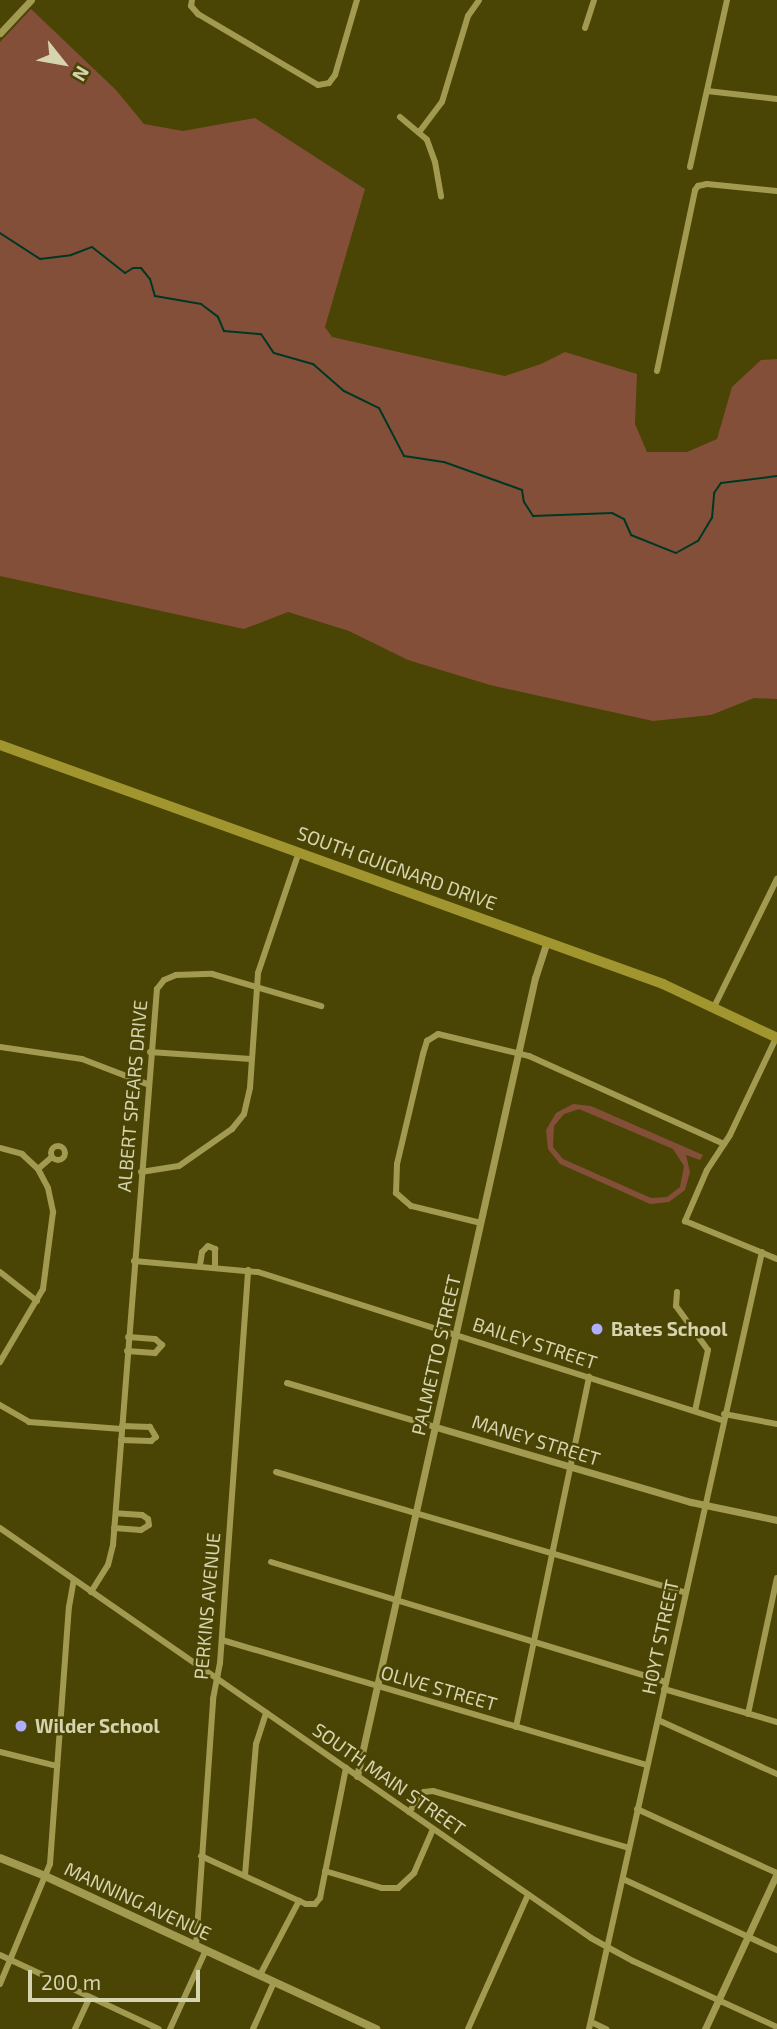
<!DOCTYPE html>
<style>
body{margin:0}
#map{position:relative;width:777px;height:2029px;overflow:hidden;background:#4a4405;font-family:"Exo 2",sans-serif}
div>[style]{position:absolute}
.green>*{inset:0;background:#844f39}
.stream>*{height:2px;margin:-1px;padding:0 1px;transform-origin:1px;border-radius:1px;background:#003724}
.minor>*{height:6px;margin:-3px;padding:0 3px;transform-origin:3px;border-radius:3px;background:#a29a50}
.minor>.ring{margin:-3px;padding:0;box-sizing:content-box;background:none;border:6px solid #a29a50;border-radius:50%}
.tertiary>*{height:7px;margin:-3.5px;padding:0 3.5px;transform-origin:3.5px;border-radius:3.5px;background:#a29a50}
.secondary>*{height:8px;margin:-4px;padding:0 4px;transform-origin:4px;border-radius:4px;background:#a29a50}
.trunk>*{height:10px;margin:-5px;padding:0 5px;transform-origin:5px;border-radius:5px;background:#a0952e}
.dots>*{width:19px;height:19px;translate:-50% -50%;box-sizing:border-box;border:4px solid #4a4405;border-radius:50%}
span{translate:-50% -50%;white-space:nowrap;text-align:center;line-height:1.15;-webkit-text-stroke:5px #4a4405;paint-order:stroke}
.street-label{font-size:19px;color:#d6d3af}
.poi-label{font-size:19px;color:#d6d3af;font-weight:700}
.left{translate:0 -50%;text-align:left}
.north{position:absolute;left:28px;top:28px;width:70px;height:70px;-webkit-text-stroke:5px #4a4405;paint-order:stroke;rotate:121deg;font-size:19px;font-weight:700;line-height:28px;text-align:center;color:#d6d3af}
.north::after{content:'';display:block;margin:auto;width:24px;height:32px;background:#d6d3af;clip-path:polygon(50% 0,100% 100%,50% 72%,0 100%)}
.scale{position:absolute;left:28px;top:1970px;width:172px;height:32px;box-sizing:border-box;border:4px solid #d6d3af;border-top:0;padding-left:9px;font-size:21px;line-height:24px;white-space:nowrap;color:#d6d3af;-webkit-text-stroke:5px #4a4405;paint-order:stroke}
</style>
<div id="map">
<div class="green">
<i style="clip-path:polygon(31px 9px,116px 90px,144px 124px,183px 131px,255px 118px,365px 189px,325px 327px,332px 337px,505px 376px,541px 364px,565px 352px,637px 374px,635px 424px,647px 452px,687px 452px,717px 439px,732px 387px,761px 360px,777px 359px,777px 699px,754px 698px,711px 715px,653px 721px,490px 685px,408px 660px,349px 631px,288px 612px,244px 629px,0 576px,0 42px)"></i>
<i style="clip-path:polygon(evenodd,573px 1104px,591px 1106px,703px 1155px,700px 1160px,686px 1155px,690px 1172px,685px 1190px,669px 1202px,650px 1204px,560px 1164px,548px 1149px,546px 1130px,556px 1113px,573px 1104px,579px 1109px,673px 1149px,684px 1166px,680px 1187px,667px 1197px,651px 1198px,563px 1159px,553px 1147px,554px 1126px,564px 1114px,579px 1109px)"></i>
</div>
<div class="stream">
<i style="left:0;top:233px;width:48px;rotate:33deg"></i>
<i style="left:40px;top:259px;width:31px;rotate:-7deg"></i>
<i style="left:71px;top:255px;width:22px;rotate:-21deg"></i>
<i style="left:92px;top:247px;width:42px;rotate:38.2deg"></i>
<i style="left:125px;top:273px;width:9px;rotate:-32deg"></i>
<i style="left:133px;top:268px;width:8px"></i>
<i style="left:141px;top:268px;width:14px;rotate:51deg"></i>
<i style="left:150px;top:279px;width:18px;rotate:74deg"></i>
<i style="left:155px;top:296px;width:47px;rotate:9.9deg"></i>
<i style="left:201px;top:304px;width:21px;rotate:37deg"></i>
<i style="left:218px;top:317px;width:15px;rotate:67deg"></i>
<i style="left:224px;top:331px;width:37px;rotate:5deg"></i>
<i style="left:261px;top:334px;width:23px;rotate:56deg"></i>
<i style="left:274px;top:353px;width:41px;rotate:15.8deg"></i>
<i style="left:313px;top:364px;width:41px;rotate:41.1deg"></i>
<i style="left:344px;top:391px;width:39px;rotate:26deg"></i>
<i style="left:379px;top:408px;width:54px;rotate:62.5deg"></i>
<i style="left:404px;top:456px;width:40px;rotate:8.5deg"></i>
<i style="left:444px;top:462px;width:83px;rotate:19.7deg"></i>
<i style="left:522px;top:490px;width:12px;rotate:81deg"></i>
<i style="left:524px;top:502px;width:17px;rotate:57deg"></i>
<i style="left:533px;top:516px;width:79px;rotate:-2.2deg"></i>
<i style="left:612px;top:513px;width:13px;rotate:27deg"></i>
<i style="left:624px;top:519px;width:17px;rotate:66deg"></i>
<i style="left:631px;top:535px;width:48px;rotate:21.8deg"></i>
<i style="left:676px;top:553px;width:25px;rotate:-29deg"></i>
<i style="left:698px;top:541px;width:27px;rotate:-59deg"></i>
<i style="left:712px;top:518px;width:25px;rotate:-85deg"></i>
<i style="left:714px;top:493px;width:12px;rotate:-55deg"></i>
<i style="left:721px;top:483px;width:56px;rotate:-7.1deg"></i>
</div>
<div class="minor">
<i style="left:192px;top:0;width:6px;rotate:99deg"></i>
<i style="left:191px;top:6px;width:11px;rotate:49deg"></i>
<i style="left:198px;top:14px;width:139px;rotate:30.6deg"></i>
<i style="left:318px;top:85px;width:11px;rotate:-10deg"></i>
<i style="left:329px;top:83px;width:10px;rotate:-53deg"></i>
<i style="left:335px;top:75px;width:78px;rotate:-73.7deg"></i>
<i style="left:585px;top:28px;width:29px;rotate:-72deg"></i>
<i style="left:707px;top:91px;width:70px;rotate:6.5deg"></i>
<i style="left:400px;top:117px;width:35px;rotate:40deg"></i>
<i style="left:427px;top:140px;width:23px;rotate:70deg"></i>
<i style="left:435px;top:162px;width:35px;rotate:80deg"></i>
<i style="left:420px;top:131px;width:36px;rotate:-53deg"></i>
<i style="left:442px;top:102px;width:90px;rotate:-73.2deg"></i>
<i style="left:468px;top:16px;width:19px;rotate:-55deg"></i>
<i style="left:690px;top:167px;width:171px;rotate:-77.5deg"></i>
<i style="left:657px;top:371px;width:185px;rotate:-78.1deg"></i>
<i style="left:695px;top:190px;width:5px;rotate:-53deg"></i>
<i style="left:698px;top:186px;width:9px;rotate:-13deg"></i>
<i style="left:707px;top:184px;width:70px;rotate:5.7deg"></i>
<i style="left:714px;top:1007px;width:143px;rotate:-63.8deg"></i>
<i style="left:776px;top:1038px;width:107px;rotate:115.4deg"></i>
<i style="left:730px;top:1135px;width:42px;rotate:123.3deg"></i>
<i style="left:707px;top:1170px;width:56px;rotate:113.3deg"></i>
<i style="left:685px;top:1221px;width:100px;rotate:22.4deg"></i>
<i style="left:0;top:1047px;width:83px;rotate:8.3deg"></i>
<i style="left:82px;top:1059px;width:70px;rotate:21deg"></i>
<i style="left:150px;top:1052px;width:101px;rotate:4deg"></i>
<i class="ring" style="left:51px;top:1146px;width:8px;height:8px"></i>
<i style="left:0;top:1148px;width:23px;rotate:15deg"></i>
<i style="left:22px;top:1154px;width:22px;rotate:43deg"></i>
<i style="left:38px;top:1169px;width:21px;rotate:62deg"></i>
<i style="left:48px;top:1188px;width:25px;rotate:78deg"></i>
<i style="left:53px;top:1212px;width:78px;rotate:97.4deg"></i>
<i style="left:43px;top:1289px;width:85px;rotate:120.5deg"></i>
<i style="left:38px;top:1169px;width:18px;rotate:-41deg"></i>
<i style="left:141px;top:1172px;width:38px;rotate:-9deg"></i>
<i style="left:179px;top:1166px;width:65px;rotate:-34.9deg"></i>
<i style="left:232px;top:1129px;width:19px;rotate:-51deg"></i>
<i style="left:244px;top:1114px;width:27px;rotate:-77deg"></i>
<i style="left:250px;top:1088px;width:115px;rotate:-86deg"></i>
<i style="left:258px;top:973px;width:128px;rotate:-71.3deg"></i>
<i style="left:481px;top:1223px;width:72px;rotate:-166.3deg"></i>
<i style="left:411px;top:1206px;width:20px;rotate:-139deg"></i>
<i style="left:396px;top:1193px;width:29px;rotate:-88deg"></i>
<i style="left:397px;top:1164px;width:113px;rotate:-76.7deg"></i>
<i style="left:423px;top:1054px;width:14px;rotate:-73deg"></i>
<i style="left:427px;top:1041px;width:13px;rotate:-32deg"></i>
<i style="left:438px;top:1034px;width:94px;rotate:13.6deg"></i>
<i style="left:529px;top:1056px;width:214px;rotate:24.3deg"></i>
<i style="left:134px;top:1261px;width:124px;rotate:5.1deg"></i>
<i style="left:258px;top:1272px;width:488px;rotate:17.7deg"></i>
<i style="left:200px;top:1265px;width:13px;rotate:-81deg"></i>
<i style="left:202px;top:1252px;width:8px;rotate:-45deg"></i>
<i style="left:208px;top:1246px;width:8px;rotate:23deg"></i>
<i style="left:215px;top:1249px;width:17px;rotate:90deg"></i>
<i style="left:0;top:1272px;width:47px;rotate:38.1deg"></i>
<i style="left:677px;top:1292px;width:14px;rotate:94deg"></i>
<i style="left:676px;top:1306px;width:54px;rotate:54deg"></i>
<i style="left:708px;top:1350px;width:62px;rotate:102deg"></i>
<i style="left:127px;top:1351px;width:28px;rotate:4deg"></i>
<i style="left:155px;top:1353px;width:11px;rotate:-49deg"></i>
<i style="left:162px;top:1345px;width:9px;rotate:-139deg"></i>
<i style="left:155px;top:1339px;width:27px;rotate:-176deg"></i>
<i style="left:287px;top:1383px;width:155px;rotate:16.5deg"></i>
<i style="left:0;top:1405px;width:34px;rotate:30deg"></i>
<i style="left:29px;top:1422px;width:93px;rotate:4.3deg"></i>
<i style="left:724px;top:1414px;width:54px;rotate:10.7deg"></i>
<i style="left:121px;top:1440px;width:30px;rotate:2deg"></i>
<i style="left:151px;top:1441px;width:6px;rotate:-39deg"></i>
<i style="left:156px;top:1437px;width:12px;rotate:-121deg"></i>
<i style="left:150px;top:1427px;width:28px;rotate:-178deg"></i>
<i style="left:276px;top:1472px;width:427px;rotate:16.4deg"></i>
<i style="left:0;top:1528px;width:719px;rotate:34.75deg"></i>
<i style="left:591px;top:1938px;width:48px;rotate:28.7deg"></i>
<i style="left:633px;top:1961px;width:158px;rotate:24.6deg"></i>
<i style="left:114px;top:1528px;width:27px;rotate:4deg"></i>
<i style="left:141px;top:1530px;width:9px;rotate:-32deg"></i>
<i style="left:149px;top:1525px;width:6px;rotate:-99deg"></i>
<i style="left:148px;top:1519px;width:7px;rotate:-146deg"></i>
<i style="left:142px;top:1515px;width:26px;rotate:-176deg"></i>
<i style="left:271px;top:1562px;width:413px;rotate:16.9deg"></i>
<i style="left:91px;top:1592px;width:32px;rotate:-58deg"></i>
<i style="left:108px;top:1565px;width:21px;rotate:-76deg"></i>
<i style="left:113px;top:1545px;width:558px;rotate:-85.48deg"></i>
<i style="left:157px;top:989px;width:11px;rotate:-52deg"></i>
<i style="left:164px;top:980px;width:13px;rotate:-23deg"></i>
<i style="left:176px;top:975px;width:36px;rotate:-2deg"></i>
<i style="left:212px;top:974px;width:114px;rotate:16.4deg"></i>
<i style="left:222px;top:1640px;width:443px;rotate:16.4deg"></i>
<i style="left:664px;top:1689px;width:118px;rotate:16.3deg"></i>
<i style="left:748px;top:1714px;width:139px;rotate:-78deg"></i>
<i style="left:658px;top:1720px;width:131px;rotate:24.4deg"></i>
<i style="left:516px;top:1727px;width:358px;rotate:-78.2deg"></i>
<i style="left:0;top:1752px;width:59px;rotate:13.8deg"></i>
<i style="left:637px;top:1809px;width:154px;rotate:24.6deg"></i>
<i style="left:409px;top:1812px;width:25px;rotate:-53deg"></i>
<i style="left:424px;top:1792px;width:9px;rotate:-6deg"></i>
<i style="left:433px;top:1791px;width:204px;rotate:16.2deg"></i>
<i style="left:201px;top:1856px;width:115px;rotate:24.6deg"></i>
<i style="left:306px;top:1904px;width:9px"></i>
<i style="left:315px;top:1904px;width:8px;rotate:-50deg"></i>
<i style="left:320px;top:1898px;width:133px;rotate:-78.7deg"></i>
<i style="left:325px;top:1871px;width:59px;rotate:16.6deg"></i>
<i style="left:382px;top:1888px;width:16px"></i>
<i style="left:398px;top:1888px;width:22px;rotate:-43deg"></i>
<i style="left:414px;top:1873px;width:48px;rotate:-66.6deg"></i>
<i style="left:245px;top:1875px;width:131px;rotate:-85.2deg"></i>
<i style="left:256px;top:1744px;width:33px;rotate:-72deg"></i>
<i style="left:623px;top:1879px;width:170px;rotate:24.8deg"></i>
<i style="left:196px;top:1945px;width:247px;rotate:-86deg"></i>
<i style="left:213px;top:1699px;width:37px;rotate:-79deg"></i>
<i style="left:220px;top:1663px;width:394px;rotate:-85.9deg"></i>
<i style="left:0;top:1955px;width:175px;rotate:25deg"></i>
<i style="left:260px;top:1975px;width:84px;rotate:-62.2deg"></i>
<i style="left:0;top:1984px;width:130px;rotate:-67.4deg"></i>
<i style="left:50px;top:1864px;width:258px;rotate:-85.8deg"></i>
<i style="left:69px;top:1607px;width:27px;rotate:-80deg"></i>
<i style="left:591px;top:2022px;width:17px;rotate:25deg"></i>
<i style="left:75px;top:2029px;width:35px;rotate:-65deg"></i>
<i style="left:170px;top:2029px;width:87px;rotate:-65.5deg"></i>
<i style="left:253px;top:2029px;width:51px;rotate:-65.9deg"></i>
<i style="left:468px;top:2029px;width:147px;rotate:-65.9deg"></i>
<i style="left:589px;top:2029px;width:796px;rotate:-77.45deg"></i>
</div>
<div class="tertiary">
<i style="left:0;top:33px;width:45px;rotate:-46.8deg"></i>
<i style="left:436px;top:1427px;width:266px;rotate:16.4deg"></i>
<i style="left:691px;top:1502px;width:88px;rotate:11.8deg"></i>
<i style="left:357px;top:1776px;width:818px;rotate:-77.43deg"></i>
<i style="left:535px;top:978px;width:39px;rotate:-72deg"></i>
<i style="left:705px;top:2029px;width:172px;rotate:-65.2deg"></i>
</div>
<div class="secondary">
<i style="left:0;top:1858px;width:48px;rotate:21.8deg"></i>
<i style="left:45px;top:1876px;width:365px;rotate:24.8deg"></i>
</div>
<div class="trunk">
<i style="left:0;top:745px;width:705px;rotate:19.82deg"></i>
<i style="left:663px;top:984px;width:126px;rotate:25.3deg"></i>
</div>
<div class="dots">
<i style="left:597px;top:1329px;background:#aeaefb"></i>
<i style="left:21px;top:1726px;background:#aeaefb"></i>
</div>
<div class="street-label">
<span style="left:397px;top:868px;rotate:20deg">SOUTH GUIGNARD DRIVE</span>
<span style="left:132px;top:1096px;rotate:-85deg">ALBERT SPEARS DRIVE</span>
<span style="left:535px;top:1343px;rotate:18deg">BAILEY STREET</span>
<span style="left:436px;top:1355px;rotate:-77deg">PALMETTO STREET</span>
<span style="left:536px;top:1440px;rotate:17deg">MANEY STREET</span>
<span style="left:207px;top:1606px;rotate:-85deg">PERKINS AVENUE</span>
<span style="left:660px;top:1637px;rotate:-78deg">HOYT STREET</span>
<span style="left:439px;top:1688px;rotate:16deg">OLIVE STREET</span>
<span style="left:389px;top:1779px;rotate:35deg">SOUTH MAIN STREET</span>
<span style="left:138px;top:1901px;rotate:25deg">MANNING AVENUE</span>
</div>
<div class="poi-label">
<span class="left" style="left:611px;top:1329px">Bates School</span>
<span class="left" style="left:35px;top:1726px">Wilder School</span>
</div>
<div class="north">N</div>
<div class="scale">200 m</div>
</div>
